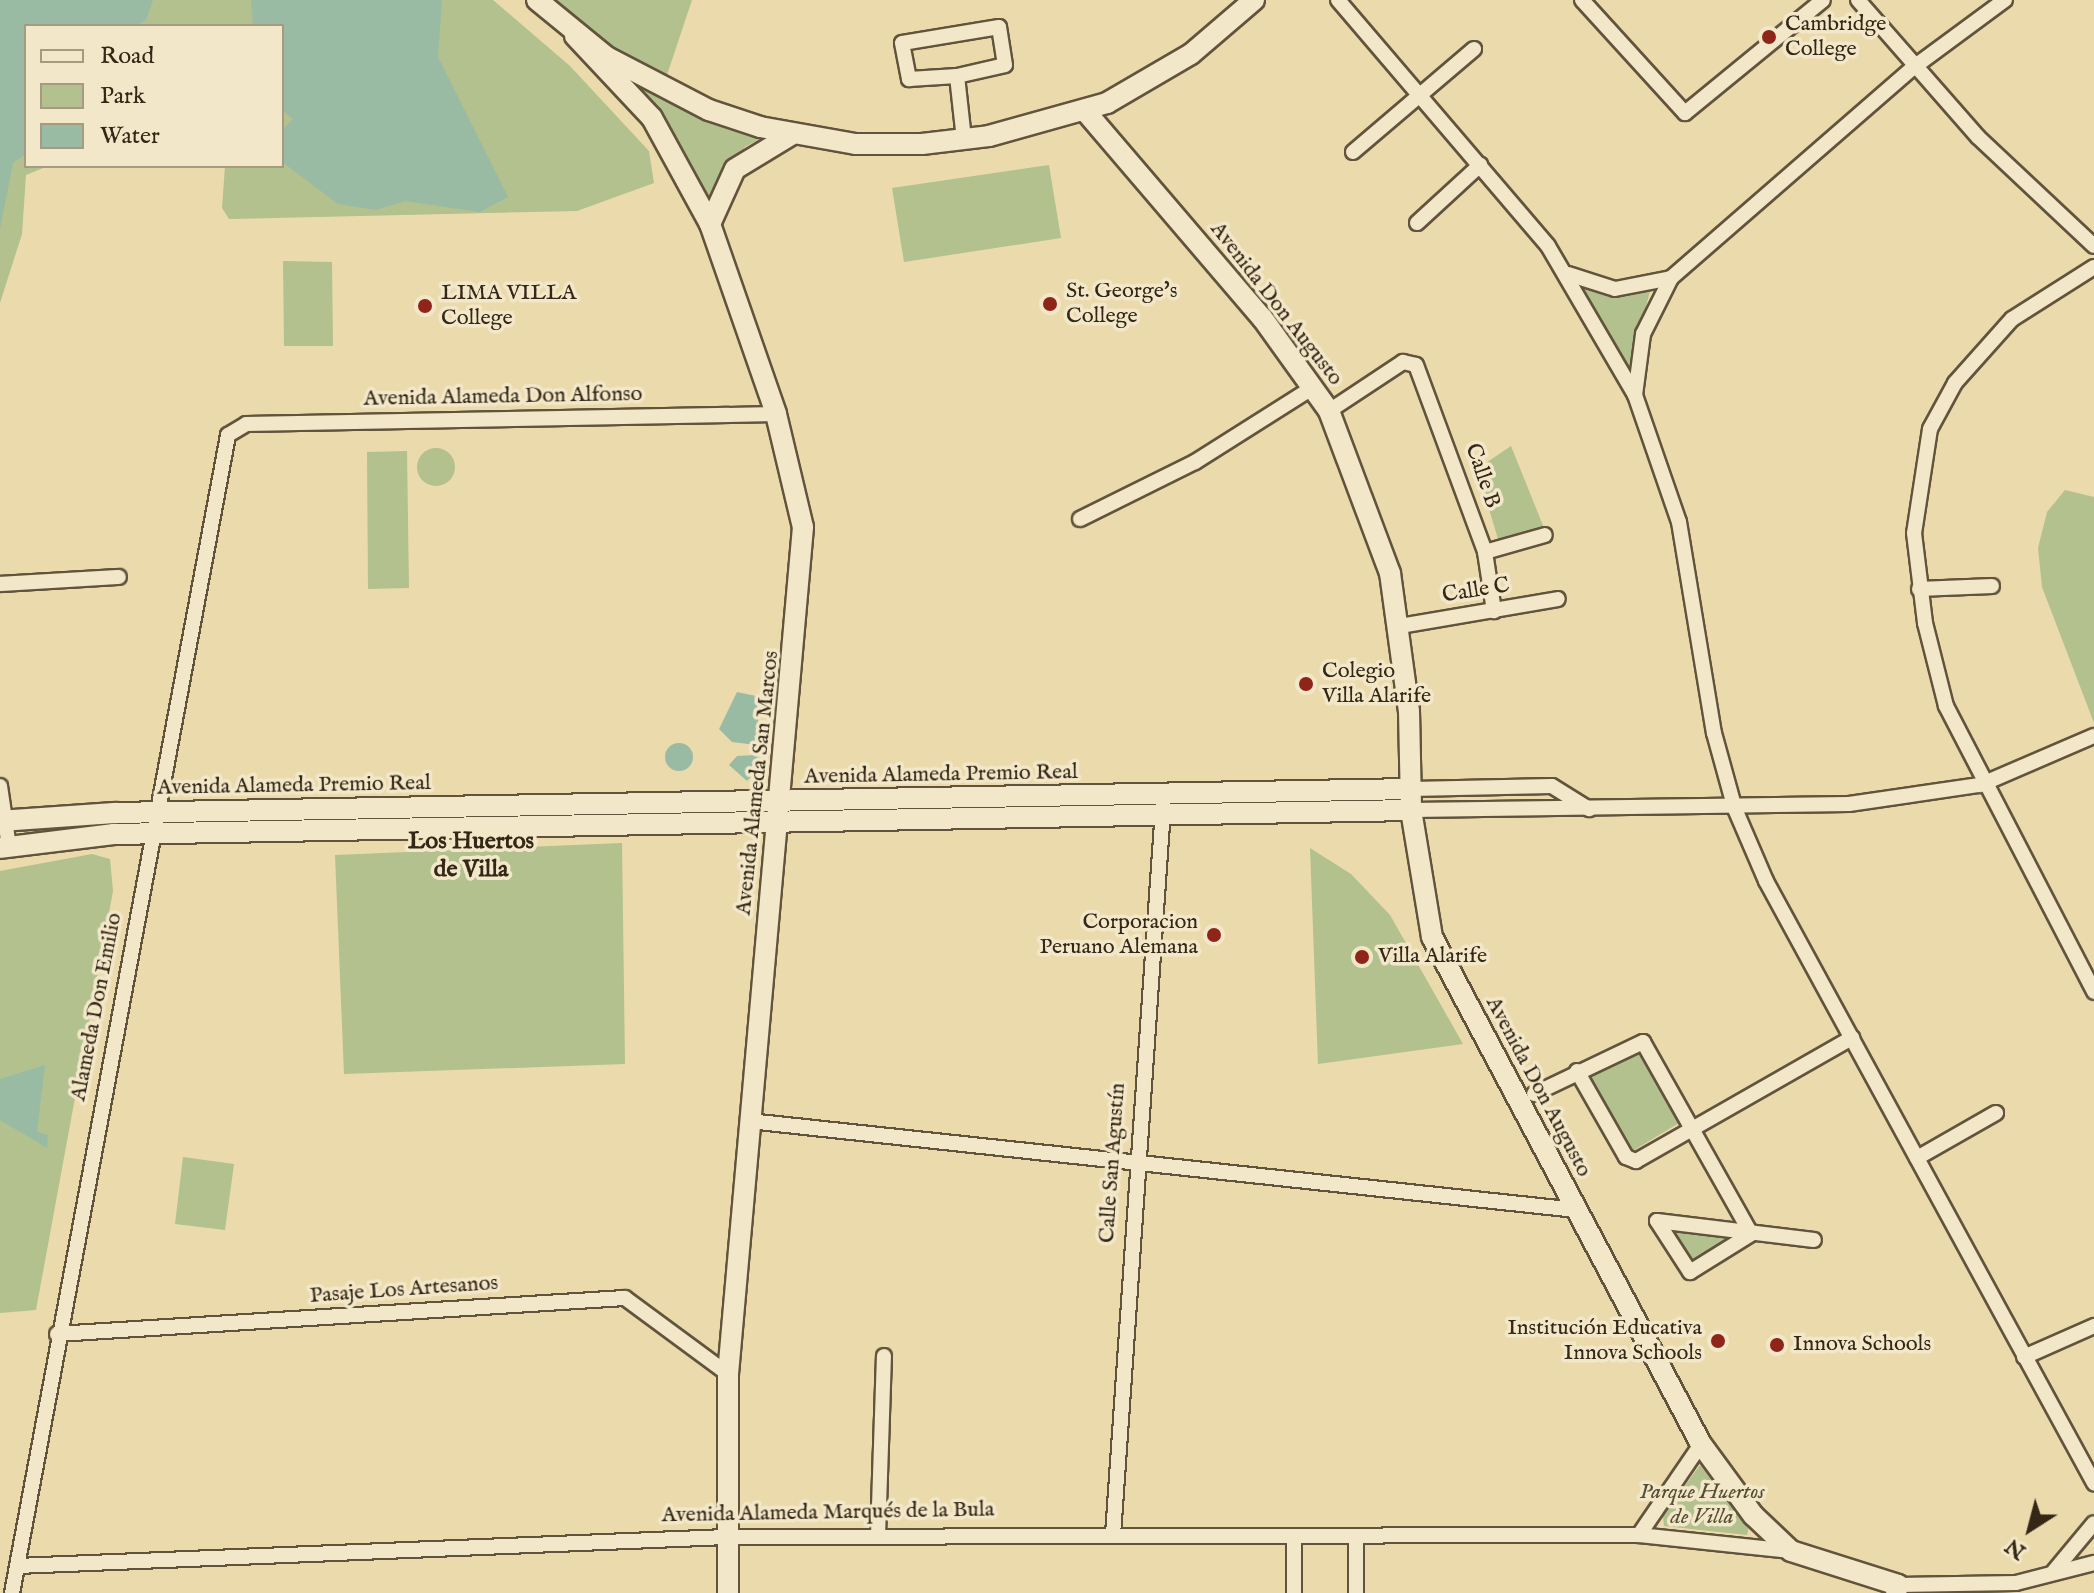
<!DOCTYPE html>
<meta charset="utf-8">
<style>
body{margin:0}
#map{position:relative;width:2094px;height:1593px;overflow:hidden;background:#ebdaac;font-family:"IM FELL English",serif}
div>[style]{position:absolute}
.green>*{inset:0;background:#b2c18d}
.round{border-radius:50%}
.water>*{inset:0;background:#99bba4}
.roads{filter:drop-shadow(2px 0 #62543c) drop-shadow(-2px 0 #62543c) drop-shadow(0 2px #62543c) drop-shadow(0 -2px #62543c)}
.street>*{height:14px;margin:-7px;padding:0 7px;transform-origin:7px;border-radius:7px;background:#f2e7c9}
.secondary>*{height:20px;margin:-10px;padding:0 10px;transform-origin:10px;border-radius:10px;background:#f2e7c9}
.dots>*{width:22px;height:22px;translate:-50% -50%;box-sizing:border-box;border:4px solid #f2e7c9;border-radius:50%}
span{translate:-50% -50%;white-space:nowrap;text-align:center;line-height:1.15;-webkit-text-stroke:7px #f2e7c9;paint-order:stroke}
.poi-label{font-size:22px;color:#342716}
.left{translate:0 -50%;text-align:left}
.right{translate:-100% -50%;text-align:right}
.street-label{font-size:22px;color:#342716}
.park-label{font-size:22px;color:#544e34;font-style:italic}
.neighbourhood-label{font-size:24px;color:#342716;font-weight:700}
.legend{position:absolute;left:24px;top:24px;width:260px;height:144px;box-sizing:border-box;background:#f2e7c9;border:2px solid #a69a81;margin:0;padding:10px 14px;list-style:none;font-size:24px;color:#342716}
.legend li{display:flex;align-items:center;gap:16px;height:40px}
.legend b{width:40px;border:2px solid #a69a81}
.north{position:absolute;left:1990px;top:1489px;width:80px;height:80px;-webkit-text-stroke:6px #f2e7c9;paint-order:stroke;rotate:216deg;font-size:22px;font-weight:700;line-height:32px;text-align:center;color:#342716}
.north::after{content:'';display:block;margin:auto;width:28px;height:36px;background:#342716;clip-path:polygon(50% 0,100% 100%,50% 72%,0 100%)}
</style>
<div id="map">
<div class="green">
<i style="clip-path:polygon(0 0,493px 0,570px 66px,649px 151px,654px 183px,577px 211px,229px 219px,222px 208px,225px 166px,282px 166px,282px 26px,26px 26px,26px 166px,48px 166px,26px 175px,22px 234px,0 303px)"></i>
<i style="clip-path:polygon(549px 0,692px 0,667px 75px,638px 65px)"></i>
<i style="clip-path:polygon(621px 75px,763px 137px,745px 147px,708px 202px)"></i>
<i style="clip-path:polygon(1049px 165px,1061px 238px,904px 262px,892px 188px)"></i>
<i style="clip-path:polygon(283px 261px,332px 262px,333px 346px,284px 346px)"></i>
<i style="clip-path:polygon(1583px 289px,1650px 291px,1629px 372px,1581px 293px)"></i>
<i style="clip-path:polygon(1511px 446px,1544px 528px,1498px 539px,1477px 469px)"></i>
<i class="round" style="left:417px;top:448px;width:38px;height:38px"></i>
<i style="clip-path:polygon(407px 451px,409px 588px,368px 589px,367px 452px)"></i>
<i style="clip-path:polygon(2065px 490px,2094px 497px,2094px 723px,2042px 587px,2038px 548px,2047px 512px)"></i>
<i style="clip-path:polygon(127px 819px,127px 828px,24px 837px,24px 825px)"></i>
<i style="clip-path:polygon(622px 843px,625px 1064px,344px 1074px,335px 855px)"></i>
<i style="clip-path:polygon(1310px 848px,1351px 874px,1390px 915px,1463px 1044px,1318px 1064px)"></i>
<i style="clip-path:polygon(92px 854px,110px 859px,113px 891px,36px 1310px,0 1313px,0 871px)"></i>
<i style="clip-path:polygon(1640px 1049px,1679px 1123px,1631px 1152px,1587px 1073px)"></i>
<i style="clip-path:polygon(183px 1157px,234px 1164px,225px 1230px,175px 1224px)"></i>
<i style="clip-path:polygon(1672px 1233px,1677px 1232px,1732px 1238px,1692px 1264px)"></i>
<i style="clip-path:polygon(1700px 1465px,1749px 1526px,1747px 1535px,1664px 1526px,1663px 1516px)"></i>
</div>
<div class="water">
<i style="clip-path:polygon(0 0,153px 0,146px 20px,135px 26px,26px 26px,26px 154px,13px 163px,0 229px)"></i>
<i style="clip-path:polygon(251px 0,442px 0,438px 57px,508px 197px,480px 212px,405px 201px,376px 210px,338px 204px,282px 162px,282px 130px,293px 119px,282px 110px,282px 26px,253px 26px)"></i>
<i style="clip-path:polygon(737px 692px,761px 697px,758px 723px,767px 734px,756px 745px,732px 742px,719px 729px)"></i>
<i class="round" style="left:665px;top:743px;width:28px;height:28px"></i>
<i style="clip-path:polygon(755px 755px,764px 762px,747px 781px,729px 765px,737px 756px)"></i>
<i style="clip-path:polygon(45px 1065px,37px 1132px,48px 1135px,47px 1148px,0 1120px,0 1079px)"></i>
</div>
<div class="roads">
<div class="street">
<i style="left:1338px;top:0;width:323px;rotate:49.5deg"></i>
<i style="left:1548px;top:246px;width:173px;rotate:59.7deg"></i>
<i style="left:1635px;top:395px;width:134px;rotate:70.9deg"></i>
<i style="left:1679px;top:522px;width:214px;rotate:80.6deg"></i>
<i style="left:1714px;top:733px;width:79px;rotate:74.6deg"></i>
<i style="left:1735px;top:809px;width:78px;rotate:66.7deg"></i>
<i style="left:1766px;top:881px;width:686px;rotate:61.42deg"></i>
<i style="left:1582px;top:0;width:153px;rotate:47.7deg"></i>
<i style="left:1685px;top:113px;width:178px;rotate:-39.3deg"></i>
<i style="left:1858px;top:0;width:182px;rotate:48.8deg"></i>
<i style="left:1978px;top:137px;width:159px;rotate:43.2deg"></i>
<i style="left:957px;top:76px;width:49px;rotate:-12.9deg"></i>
<i style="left:1005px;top:65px;width:38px;rotate:-99deg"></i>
<i style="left:999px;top:27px;width:98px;rotate:170.6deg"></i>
<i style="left:902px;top:43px;width:37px;rotate:79deg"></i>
<i style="left:909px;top:79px;width:48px;rotate:-3.6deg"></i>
<i style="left:957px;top:76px;width:63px;rotate:83.7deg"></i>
<i style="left:1353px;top:152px;width:159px;rotate:-40.4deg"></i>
<i style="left:1417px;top:223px;width:86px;rotate:-42.6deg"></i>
<i style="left:2094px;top:267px;width:97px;rotate:147.6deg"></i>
<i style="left:2012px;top:319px;width:86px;rotate:131.7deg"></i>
<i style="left:1955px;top:383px;width:52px;rotate:118.5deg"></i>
<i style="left:1930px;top:429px;width:105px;rotate:98.7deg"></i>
<i style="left:1914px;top:533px;width:91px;rotate:83deg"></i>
<i style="left:1925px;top:623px;width:86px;rotate:75.8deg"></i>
<i style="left:1946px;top:706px;width:322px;rotate:62.6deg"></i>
<i style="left:1568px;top:274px;width:49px;rotate:17.7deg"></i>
<i style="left:1615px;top:289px;width:57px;rotate:-11.1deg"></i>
<i style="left:1635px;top:395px;width:62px;rotate:-82.5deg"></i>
<i style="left:1643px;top:334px;width:63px;rotate:-63.4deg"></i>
<i style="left:1671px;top:278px;width:322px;rotate:-41deg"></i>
<i style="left:1914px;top:67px;width:113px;rotate:-36.4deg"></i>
<i style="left:1329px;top:411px;width:89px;rotate:-33.5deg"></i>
<i style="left:1403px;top:362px;width:13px;rotate:13deg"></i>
<i style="left:1416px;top:365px;width:199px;rotate:69.7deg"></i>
<i style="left:1485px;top:552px;width:60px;rotate:81.3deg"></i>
<i style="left:1080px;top:519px;width:128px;rotate:-26.4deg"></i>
<i style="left:1195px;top:462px;width:138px;rotate:-32.3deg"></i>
<i style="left:1485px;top:552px;width:62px;rotate:-15.8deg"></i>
<i style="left:0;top:584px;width:119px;rotate:-3.4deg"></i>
<i style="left:1919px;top:589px;width:73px;rotate:-2.4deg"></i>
<i style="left:1400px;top:626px;width:160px;rotate:-9.7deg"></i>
<i style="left:0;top:786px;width:62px;rotate:81.6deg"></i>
<i style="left:1411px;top:789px;width:141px;rotate:-1.2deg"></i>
<i style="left:1552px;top:786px;width:44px;rotate:31.9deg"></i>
<i style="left:1411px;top:810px;width:438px;rotate:-0.8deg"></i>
<i style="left:1849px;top:804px;width:132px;rotate:-8.3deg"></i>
<i style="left:1980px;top:785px;width:124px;rotate:-23.3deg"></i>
<i style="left:1577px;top:1071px;width:99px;rotate:60.3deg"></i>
<i style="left:1626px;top:1157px;width:11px;rotate:22deg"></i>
<i style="left:1636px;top:1161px;width:249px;rotate:-29.7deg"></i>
<i style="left:1534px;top:1094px;width:121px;rotate:-25.5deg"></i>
<i style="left:1643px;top:1042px;width:220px;rotate:60.6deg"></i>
<i style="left:749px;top:1121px;width:833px;rotate:6.14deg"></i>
<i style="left:1917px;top:1158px;width:91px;rotate:-29.7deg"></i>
<i style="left:1657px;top:1221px;width:158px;rotate:6.9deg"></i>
<i style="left:1657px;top:1221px;width:61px;rotate:57.1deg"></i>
<i style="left:1690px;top:1272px;width:72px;rotate:-31.9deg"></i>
<i style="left:57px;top:1334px;width:569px;rotate:-3.63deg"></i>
<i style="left:625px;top:1298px;width:128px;rotate:36.4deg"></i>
<i style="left:2024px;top:1357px;width:77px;rotate:-23.9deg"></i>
<i style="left:1113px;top:1535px;width:742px;rotate:-86.06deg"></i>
<i style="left:1639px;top:1535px;width:110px;rotate:-55.7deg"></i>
<i style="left:878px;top:1536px;width:180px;rotate:-88.1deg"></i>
<i style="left:1294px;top:1536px;width:57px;rotate:90deg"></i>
<i style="left:17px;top:1566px;width:711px;rotate:-2.34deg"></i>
<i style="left:727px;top:1537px;width:912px;rotate:-0.13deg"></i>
<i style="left:1639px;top:1535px;width:153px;rotate:6deg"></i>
<i style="left:2054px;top:1571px;width:62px;rotate:-50.2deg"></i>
<i style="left:1898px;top:1585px;width:118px;rotate:-1deg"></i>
<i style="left:2016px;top:1583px;width:81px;rotate:-14.4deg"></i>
<i style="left:12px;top:1593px;width:1178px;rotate:-79.43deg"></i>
<i style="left:228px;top:435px;width:21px;rotate:-31deg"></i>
<i style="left:246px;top:424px;width:530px;rotate:-1.08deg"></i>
<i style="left:1356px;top:1593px;width:56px;rotate:-90deg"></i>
</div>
<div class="secondary">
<i style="left:537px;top:0;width:90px;rotate:39.2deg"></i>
<i style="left:607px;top:57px;width:115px;rotate:27.5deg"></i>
<i style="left:709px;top:110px;width:54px;rotate:18.4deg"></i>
<i style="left:760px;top:127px;width:97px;rotate:10.1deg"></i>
<i style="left:855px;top:144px;width:67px"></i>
<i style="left:922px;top:144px;width:67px;rotate:-6.8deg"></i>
<i style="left:989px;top:136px;width:123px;rotate:-15.6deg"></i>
<i style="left:1107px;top:103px;width:97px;rotate:-30.3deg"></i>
<i style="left:1191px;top:54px;width:83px;rotate:-40.6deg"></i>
<i style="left:575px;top:36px;width:112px;rotate:46.8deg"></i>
<i style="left:652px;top:118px;width:121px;rotate:61.3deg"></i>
<i style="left:710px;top:224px;width:201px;rotate:70.8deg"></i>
<i style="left:776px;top:414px;width:116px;rotate:76.6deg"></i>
<i style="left:803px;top:527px;width:850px;rotate:95.06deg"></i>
<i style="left:728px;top:1374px;width:219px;rotate:90deg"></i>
<i style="left:1086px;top:112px;width:272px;rotate:49.5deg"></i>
<i style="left:1263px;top:319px;width:113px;rotate:54.3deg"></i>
<i style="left:1329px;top:411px;width:173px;rotate:69.4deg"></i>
<i style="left:1390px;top:573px;width:139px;rotate:82.2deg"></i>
<i style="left:1409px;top:711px;width:99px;rotate:88.8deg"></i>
<i style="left:1411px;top:810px;width:129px;rotate:80.6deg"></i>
<i style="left:1432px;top:937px;width:574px;rotate:62.05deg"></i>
<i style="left:1701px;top:1444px;width:88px;rotate:53.8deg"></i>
<i style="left:1753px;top:1515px;width:52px;rotate:43.5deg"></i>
<i style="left:1791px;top:1551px;width:112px;rotate:17.6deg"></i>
<i style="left:1898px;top:1585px;width:8px;rotate:104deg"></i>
<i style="left:710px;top:224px;width:60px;rotate:-65.6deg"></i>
<i style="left:735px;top:169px;width:66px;rotate:-31.3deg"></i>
<i style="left:0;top:821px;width:115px;rotate:-4deg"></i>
<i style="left:115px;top:813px;width:1296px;rotate:-1.06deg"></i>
<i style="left:0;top:848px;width:115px;rotate:-7deg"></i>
<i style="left:114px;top:834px;width:1297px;rotate:-1.06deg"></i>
</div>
</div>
<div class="dots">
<i style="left:1769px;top:37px;background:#8f2418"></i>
<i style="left:1050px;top:304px;background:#8f2418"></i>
<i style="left:425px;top:306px;background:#8f2418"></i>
<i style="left:1306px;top:684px;background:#8f2418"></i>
<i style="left:1214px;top:935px;background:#8f2418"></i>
<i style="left:1362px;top:957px;background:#8f2418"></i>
<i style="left:1718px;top:1341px;background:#8f2418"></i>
<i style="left:1777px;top:1345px;background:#8f2418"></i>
</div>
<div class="poi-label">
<span class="left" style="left:1785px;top:37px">Cambridge<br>College</span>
<span class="left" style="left:1066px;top:304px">St. George's<br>College</span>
<span class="left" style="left:441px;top:306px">LIMA VILLA<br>College</span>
<span class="left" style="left:1322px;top:684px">Colegio<br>Villa Alarife</span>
<span class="right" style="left:1198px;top:935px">Corporacion<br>Peruano Alemana</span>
<span class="left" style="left:1378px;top:957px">Villa Alarife</span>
<span class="right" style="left:1702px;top:1341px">Institución Educativa<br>Innova Schools</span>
<span class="left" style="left:1793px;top:1345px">Innova Schools</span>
</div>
<div class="street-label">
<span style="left:1276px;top:304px;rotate:52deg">Avenida Don Augusto</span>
<span style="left:503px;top:397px;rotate:-1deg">Avenida Alameda Don Alfonso</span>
<span style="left:1482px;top:476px;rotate:71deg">Calle B</span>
<span style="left:1476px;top:591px;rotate:-9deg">Calle C</span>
<span style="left:941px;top:775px;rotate:-1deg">Avenida Alameda Premio Real</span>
<span style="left:758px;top:783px;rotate:-84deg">Avenida Alameda San Marcos</span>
<span style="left:294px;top:786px;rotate:-1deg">Avenida Alameda Premio Real</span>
<span style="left:97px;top:1007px;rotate:-79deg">Alameda Don Emilio</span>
<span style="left:1538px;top:1087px;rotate:62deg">Avenida Don Augusto</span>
<span style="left:1113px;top:1163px;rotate:-86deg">Calle San Agustín</span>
<span style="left:404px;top:1290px;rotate:-4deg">Pasaje Los Artesanos</span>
<span style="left:828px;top:1513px;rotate:-1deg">Avenida Alameda Marqués de la Bula</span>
</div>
<div class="park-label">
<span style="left:1702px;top:1505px">Parque Huertos<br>de Villa</span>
</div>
<div class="neighbourhood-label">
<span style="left:471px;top:856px">Los Huertos<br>de Villa</span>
</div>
<ul class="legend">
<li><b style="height:10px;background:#f2e7c9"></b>Road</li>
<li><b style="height:22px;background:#b2c18d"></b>Park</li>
<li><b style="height:22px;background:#99bba4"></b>Water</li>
</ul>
<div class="north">N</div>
</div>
